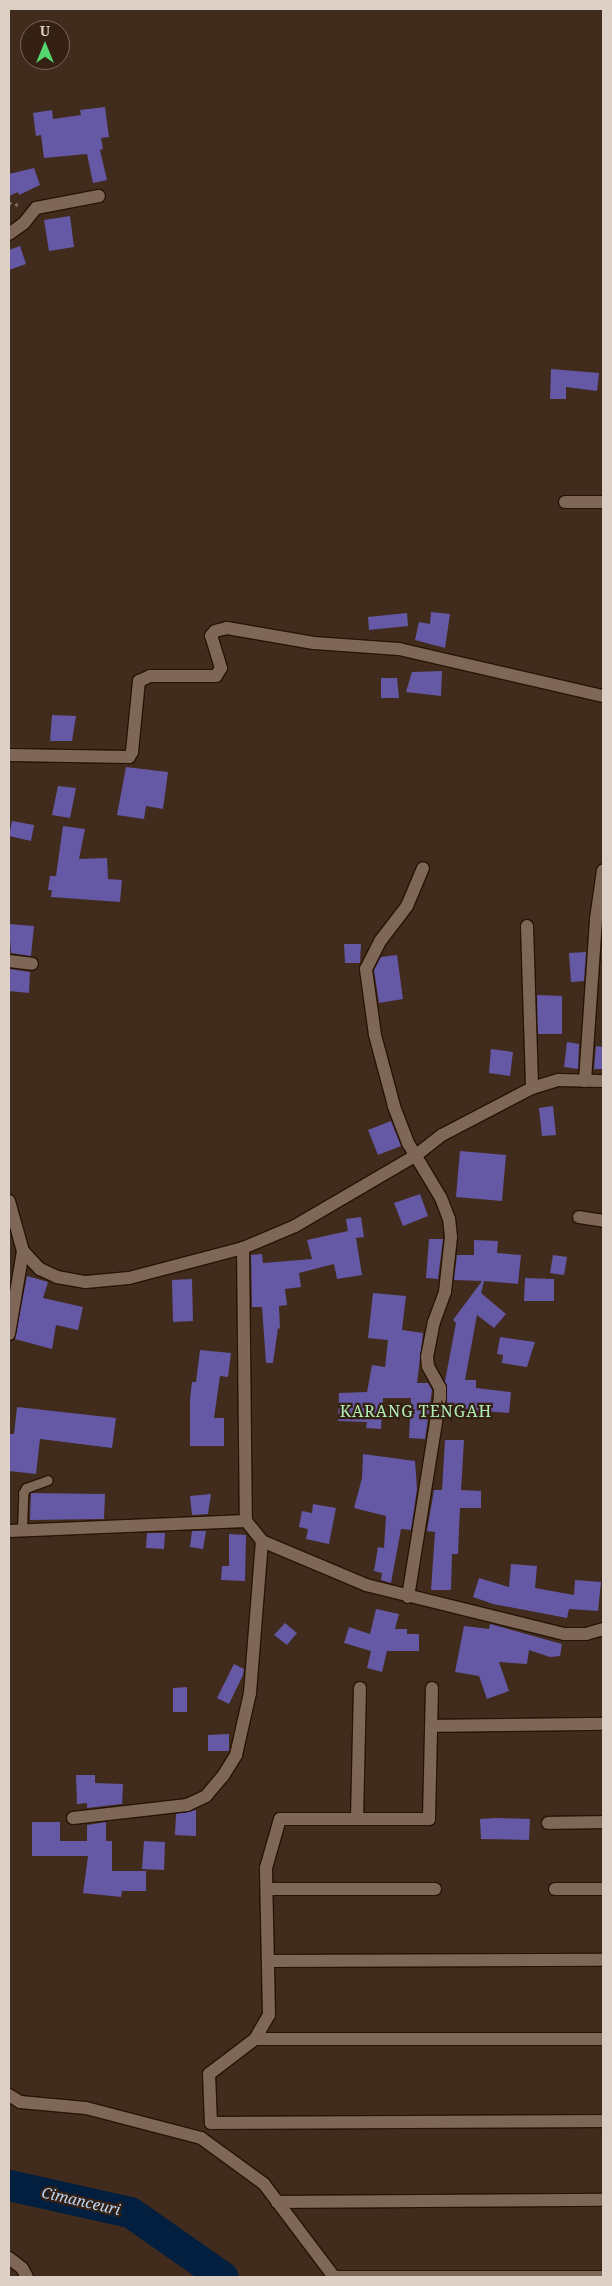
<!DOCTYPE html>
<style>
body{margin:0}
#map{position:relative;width:612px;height:2286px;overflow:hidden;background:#402b1c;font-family:"Noto Serif",serif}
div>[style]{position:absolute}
.river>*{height:31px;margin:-15.5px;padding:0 15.5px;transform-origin:15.5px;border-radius:15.5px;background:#021f40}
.building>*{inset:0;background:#6558a5}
.path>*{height:3px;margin-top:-1.5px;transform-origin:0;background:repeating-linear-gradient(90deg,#7f6e61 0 2.5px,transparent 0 6.5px)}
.roads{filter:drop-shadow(1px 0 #261305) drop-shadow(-1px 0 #261305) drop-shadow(0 1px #261305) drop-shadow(0 -1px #261305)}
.service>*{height:9px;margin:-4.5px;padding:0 4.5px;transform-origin:4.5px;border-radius:4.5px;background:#7f6757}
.minor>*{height:12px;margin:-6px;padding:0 6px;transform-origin:6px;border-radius:6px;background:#7f6757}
span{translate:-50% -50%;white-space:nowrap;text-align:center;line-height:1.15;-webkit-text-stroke:4.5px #352113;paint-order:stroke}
.water-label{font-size:15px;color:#bad8fc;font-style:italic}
.quarter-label{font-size:16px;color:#afefb7;letter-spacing:1px}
.frame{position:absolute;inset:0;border:10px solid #ddd0c6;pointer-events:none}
.north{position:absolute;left:20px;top:20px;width:50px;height:50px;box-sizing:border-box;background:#352113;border:1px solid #78675b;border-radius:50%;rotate:0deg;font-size:14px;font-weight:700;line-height:20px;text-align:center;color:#ddd0c6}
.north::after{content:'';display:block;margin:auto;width:18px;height:22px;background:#56d671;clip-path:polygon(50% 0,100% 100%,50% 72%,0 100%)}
</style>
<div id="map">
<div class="river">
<i style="left:9px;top:2185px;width:124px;rotate:12.6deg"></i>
<i style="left:130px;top:2212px;width:113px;rotate:35deg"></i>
</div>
<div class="building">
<i style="clip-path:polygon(105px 107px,109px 137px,101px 138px,103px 149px,100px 150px,107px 180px,93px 183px,87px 154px,44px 158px,41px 135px,36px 136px,33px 113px,52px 110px,53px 119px,81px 115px,80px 110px)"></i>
<i style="clip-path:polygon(34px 168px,40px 185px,19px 195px,18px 192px,9px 196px,9px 174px)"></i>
<i style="clip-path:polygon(70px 216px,74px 247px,49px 251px,44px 220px)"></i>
<i style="clip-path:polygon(20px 246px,26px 264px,9px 270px,9px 250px)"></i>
<i style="clip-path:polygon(551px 369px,599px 373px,597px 391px,566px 387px,566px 399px,550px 399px)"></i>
<i style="clip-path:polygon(431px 612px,450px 614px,445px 648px,415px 640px,419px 622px,430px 624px)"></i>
<i style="clip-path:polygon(407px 613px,408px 626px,369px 630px,368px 617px)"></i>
<i style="clip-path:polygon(442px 671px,441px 696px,406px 692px,412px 672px)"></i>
<i style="clip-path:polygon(381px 678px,397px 678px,399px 698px,381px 698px)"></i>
<i style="clip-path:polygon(52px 715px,76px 716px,72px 741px,50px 741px)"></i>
<i style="clip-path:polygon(126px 767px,168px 772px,163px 809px,146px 806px,144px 819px,117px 815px)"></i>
<i style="clip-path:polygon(58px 786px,76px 788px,70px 818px,52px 815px)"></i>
<i style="clip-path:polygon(12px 821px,34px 825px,31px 841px,9px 836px)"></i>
<i style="clip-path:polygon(63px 826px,85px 829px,79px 859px,107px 858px,108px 879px,122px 880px,120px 902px,51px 897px,52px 890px,48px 890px,50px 876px,56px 876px)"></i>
<i style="clip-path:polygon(9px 924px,34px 926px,31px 956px,11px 953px)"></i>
<i style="clip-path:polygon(344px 944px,361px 944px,360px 963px,345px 963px)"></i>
<i style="clip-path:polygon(586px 952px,584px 981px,571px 982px,569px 953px)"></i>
<i style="clip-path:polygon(397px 955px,403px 999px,379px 1003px,374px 970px,381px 957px)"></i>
<i style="clip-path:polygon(10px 969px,30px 972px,29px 993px,9px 991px)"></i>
<i style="clip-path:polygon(537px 995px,562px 996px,562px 1034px,538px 1034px)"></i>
<i style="clip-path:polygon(567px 1042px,579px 1044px,578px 1069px,564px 1067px)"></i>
<i style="clip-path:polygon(596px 1046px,603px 1047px,603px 1069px,594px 1069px)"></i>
<i style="clip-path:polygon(491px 1049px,513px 1052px,510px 1076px,489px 1073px)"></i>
<i style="clip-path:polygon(553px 1106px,556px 1135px,542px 1136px,539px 1108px)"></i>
<i style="clip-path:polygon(391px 1121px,401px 1146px,378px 1155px,368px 1130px)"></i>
<i style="clip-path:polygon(460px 1151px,506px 1155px,502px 1201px,456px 1197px)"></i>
<i style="clip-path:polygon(420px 1194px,428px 1216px,403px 1226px,394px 1203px)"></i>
<i style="clip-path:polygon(361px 1217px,364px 1237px,356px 1238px,362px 1275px,337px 1279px,334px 1264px,299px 1273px,301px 1287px,285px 1289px,287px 1305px,279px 1306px,280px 1329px,278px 1328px,273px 1363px,266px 1363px,262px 1307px,252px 1307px,251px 1255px,262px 1254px,263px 1263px,312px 1259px,307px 1240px,348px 1231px,346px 1219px)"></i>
<i style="clip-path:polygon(429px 1239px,443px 1239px,438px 1279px,426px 1278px)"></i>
<i style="clip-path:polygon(474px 1240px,498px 1241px,497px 1253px,521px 1255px,518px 1284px,484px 1281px,481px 1293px,506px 1314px,494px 1328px,477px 1315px,465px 1380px,476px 1380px,476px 1388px,511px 1392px,509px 1413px,447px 1408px,445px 1381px,456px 1323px,453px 1320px,482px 1281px,454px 1280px,457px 1255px,474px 1255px)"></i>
<i style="clip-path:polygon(553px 1255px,567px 1257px,564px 1275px,550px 1273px)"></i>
<i style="clip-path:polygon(27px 1276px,48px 1282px,43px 1298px,83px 1307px,78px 1330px,56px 1325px,52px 1349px,15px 1339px)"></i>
<i style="clip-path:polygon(525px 1278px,554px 1279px,554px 1301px,524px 1301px)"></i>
<i style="clip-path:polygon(192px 1279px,193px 1321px,173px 1322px,172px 1280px)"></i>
<i style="clip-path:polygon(373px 1293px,406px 1296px,402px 1330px,423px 1333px,417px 1383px,428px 1383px,432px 1390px,425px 1439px,409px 1438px,411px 1398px,383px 1398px,381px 1429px,366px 1428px,367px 1422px,338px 1421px,339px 1393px,367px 1392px,372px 1365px,385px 1367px,388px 1340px,368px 1338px)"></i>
<i style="clip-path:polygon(500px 1337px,535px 1342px,527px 1367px,502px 1363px,503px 1355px,497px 1354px)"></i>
<i style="clip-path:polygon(200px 1350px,231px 1353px,228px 1377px,220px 1376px,214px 1418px,224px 1418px,224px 1446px,190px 1446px,190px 1399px,192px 1382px,196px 1382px)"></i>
<i style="clip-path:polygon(17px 1407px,116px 1418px,112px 1448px,40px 1439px,36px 1474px,9px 1471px,9px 1434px,14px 1434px)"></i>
<i style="clip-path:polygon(445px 1440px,464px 1440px,461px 1490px,481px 1491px,481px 1508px,460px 1508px,458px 1554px,452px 1554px,451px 1590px,431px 1590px,435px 1532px,427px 1531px,434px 1490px,442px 1490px)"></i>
<i style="clip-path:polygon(363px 1454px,415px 1461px,417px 1489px,411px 1530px,401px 1529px,391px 1583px,381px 1580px,382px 1573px,374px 1571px,378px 1547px,384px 1548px,386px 1516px,354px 1508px,362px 1478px)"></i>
<i style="clip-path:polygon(31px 1493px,105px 1494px,104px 1519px,30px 1520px)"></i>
<i style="clip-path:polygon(211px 1494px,208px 1514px,192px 1515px,190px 1496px)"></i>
<i style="clip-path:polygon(313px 1504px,336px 1508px,329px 1544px,306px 1539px,308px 1529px,299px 1527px,302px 1511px,312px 1513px)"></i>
<i style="clip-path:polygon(192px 1531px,206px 1531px,203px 1549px,190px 1547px)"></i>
<i style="clip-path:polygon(147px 1533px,165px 1533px,164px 1549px,146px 1548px)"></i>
<i style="clip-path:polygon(229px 1534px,246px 1535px,245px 1581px,221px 1580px,222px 1566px,229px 1566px)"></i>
<i style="clip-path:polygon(511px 1564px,537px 1566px,535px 1588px,574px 1595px,575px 1580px,601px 1582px,598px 1611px,569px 1609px,567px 1618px,493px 1604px,473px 1597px,479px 1578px,509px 1587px)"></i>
<i style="clip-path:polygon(376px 1609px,399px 1614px,395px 1629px,407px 1629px,407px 1634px,419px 1634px,419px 1651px,387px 1651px,382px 1672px,367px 1668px,371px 1651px,344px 1643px,349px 1627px,370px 1634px)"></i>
<i style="clip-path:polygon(285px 1623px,297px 1633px,287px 1645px,274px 1635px)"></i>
<i style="clip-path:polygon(490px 1624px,562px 1644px,560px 1656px,550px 1657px,529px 1650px,527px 1664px,499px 1662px,509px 1691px,487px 1699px,479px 1676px,455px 1672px,464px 1626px,489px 1629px)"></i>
<i style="clip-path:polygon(234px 1664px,244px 1669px,243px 1675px,229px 1704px,217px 1698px)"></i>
<i style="clip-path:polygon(187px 1687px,187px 1712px,173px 1712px,173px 1688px)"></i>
<i style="clip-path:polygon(229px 1734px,229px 1751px,208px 1751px,208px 1735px)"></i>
<i style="clip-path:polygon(76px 1775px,95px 1775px,95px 1783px,123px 1784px,122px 1804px,87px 1808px,87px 1803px,77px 1804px)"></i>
<i style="clip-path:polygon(196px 1810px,196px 1836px,175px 1835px,176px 1814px)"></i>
<i style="clip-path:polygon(496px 1818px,530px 1819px,529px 1840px,481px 1839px,480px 1819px)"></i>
<i style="clip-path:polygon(32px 1822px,60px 1822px,60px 1841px,87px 1841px,87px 1825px,106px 1822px,106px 1841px,112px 1841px,112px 1871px,146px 1871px,146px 1891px,122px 1891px,121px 1897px,83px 1893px,88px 1856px,32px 1856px)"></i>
<i style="clip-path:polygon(144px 1841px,165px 1842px,164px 1870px,142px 1869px)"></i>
</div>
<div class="path">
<i style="left:9px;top:203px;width:11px;rotate:10deg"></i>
</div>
<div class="roads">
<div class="service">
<i style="left:22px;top:1530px;width:37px;rotate:-88deg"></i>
<i style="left:23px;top:1493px;width:6px;rotate:-59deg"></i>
<i style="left:26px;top:1488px;width:23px;rotate:-20deg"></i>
</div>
<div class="minor">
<i style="left:9px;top:234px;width:19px;rotate:-36deg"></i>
<i style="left:24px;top:223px;width:19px;rotate:-51deg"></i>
<i style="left:36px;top:208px;width:64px;rotate:-10.8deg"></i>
<i style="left:565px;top:502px;width:38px"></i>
<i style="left:9px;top:755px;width:120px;rotate:1deg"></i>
<i style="left:129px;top:757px;width:6px;rotate:-59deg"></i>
<i style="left:132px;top:752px;width:71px;rotate:-84.4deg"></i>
<i style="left:139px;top:681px;width:12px;rotate:-24deg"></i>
<i style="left:150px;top:676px;width:66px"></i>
<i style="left:216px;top:676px;width:9px;rotate:-58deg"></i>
<i style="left:221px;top:668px;width:34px;rotate:-107deg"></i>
<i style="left:211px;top:636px;width:6px;rotate:-51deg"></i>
<i style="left:215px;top:631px;width:12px;rotate:-14deg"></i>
<i style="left:227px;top:628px;width:88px;rotate:9.8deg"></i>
<i style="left:314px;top:643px;width:85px;rotate:4deg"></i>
<i style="left:399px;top:649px;width:209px;rotate:13deg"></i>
<i style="left:527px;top:926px;width:162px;rotate:88.2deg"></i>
<i style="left:9px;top:961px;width:23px;rotate:7deg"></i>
<i style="left:585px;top:1081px;width:162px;rotate:-86.1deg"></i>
<i style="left:596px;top:919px;width:49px;rotate:-81.9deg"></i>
<i style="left:9px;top:1201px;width:52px;rotate:74.4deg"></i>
<i style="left:23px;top:1251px;width:25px;rotate:47deg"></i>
<i style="left:40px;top:1269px;width:19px;rotate:25deg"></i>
<i style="left:57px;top:1277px;width:29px;rotate:10deg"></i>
<i style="left:86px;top:1282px;width:43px;rotate:-5.3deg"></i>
<i style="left:129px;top:1278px;width:118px;rotate:-14.7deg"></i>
<i style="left:243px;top:1248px;width:56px;rotate:-22.9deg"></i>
<i style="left:295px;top:1226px;width:139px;rotate:-30.3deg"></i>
<i style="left:415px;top:1156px;width:34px;rotate:-38deg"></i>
<i style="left:442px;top:1135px;width:102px;rotate:-27.6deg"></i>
<i style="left:532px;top:1088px;width:28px;rotate:-17deg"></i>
<i style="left:559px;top:1080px;width:44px;rotate:1.3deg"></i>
<i style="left:579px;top:1217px;width:24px;rotate:9deg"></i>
<i style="left:243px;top:1248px;width:273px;rotate:89.4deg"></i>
<i style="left:9px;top:1334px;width:84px;rotate:-80.4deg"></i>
<i style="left:9px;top:1531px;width:237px;rotate:-2.4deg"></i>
<i style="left:246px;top:1521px;width:26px;rotate:51deg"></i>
<i style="left:262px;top:1541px;width:113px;rotate:22.9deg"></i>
<i style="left:366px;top:1585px;width:204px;rotate:13.9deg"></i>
<i style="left:564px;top:1634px;width:22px"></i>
<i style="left:586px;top:1634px;width:18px;rotate:-16deg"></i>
<i style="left:408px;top:1597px;width:202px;rotate:-80.9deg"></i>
<i style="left:440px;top:1398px;width:10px;rotate:-90deg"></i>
<i style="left:440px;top:1388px;width:25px;rotate:-119deg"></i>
<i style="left:428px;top:1366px;width:9px;rotate:-96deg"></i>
<i style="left:427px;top:1357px;width:36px;rotate:-79deg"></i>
<i style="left:434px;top:1322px;width:32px;rotate:-70deg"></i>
<i style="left:445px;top:1292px;width:55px;rotate:-83.8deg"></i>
<i style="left:451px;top:1237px;width:18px;rotate:-96deg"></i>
<i style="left:449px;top:1219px;width:22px;rotate:-111deg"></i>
<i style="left:441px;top:1198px;width:64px;rotate:-121deg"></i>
<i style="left:408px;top:1143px;width:40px;rotate:-111deg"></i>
<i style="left:394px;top:1106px;width:73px;rotate:-105deg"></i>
<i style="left:375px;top:1035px;width:67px;rotate:-97.8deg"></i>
<i style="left:366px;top:969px;width:33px;rotate:-63deg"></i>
<i style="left:381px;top:940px;width:43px;rotate:-52.6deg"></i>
<i style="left:407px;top:906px;width:41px;rotate:-67.2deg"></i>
<i style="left:431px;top:1726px;width:172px;rotate:-0.7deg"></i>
<i style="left:73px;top:1818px;width:115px;rotate:-6.5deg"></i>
<i style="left:187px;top:1805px;width:21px;rotate:-25deg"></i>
<i style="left:206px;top:1796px;width:26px;rotate:-50deg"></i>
<i style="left:223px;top:1776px;width:25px;rotate:-58deg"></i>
<i style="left:236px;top:1755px;width:64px;rotate:-77.3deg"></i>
<i style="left:250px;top:1693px;width:152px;rotate:-85.5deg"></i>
<i style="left:357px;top:1819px;width:131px;rotate:-88.7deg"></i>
<i style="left:548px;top:1823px;width:55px;rotate:-1deg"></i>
<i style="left:267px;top:1889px;width:168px"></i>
<i style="left:555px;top:1889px;width:48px"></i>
<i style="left:268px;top:1961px;width:335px;rotate:-0.2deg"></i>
<i style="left:255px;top:2039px;width:28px;rotate:-60deg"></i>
<i style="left:269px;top:2015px;width:147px;rotate:-91.2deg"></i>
<i style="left:266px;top:1868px;width:51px;rotate:-74.1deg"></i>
<i style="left:280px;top:1819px;width:149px"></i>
<i style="left:429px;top:1819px;width:131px;rotate:-88.7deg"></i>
<i style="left:603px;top:2039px;width:348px;rotate:180deg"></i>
<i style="left:255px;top:2039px;width:58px;rotate:142.7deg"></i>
<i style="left:209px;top:2074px;width:49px;rotate:87.7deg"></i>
<i style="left:211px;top:2123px;width:392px;rotate:-0.3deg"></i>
<i style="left:9px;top:2095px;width:13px;rotate:32deg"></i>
<i style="left:20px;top:2102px;width:66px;rotate:5.2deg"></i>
<i style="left:86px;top:2108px;width:119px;rotate:14.6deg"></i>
<i style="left:201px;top:2138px;width:78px;rotate:36.1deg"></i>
<i style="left:264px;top:2184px;width:116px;rotate:53deg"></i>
<i style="left:334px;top:2277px;width:269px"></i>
<i style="left:277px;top:2202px;width:326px;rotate:-0.4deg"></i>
<i style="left:9px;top:2258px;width:16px;rotate:38deg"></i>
<i style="left:22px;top:2268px;width:10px;rotate:61deg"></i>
</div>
</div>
<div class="water-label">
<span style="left:81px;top:2201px;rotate:13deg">Cimanceuri</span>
</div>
<div class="quarter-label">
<span style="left:416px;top:1411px">KARANG TENGAH</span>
</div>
<div class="frame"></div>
<div class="north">U</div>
</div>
